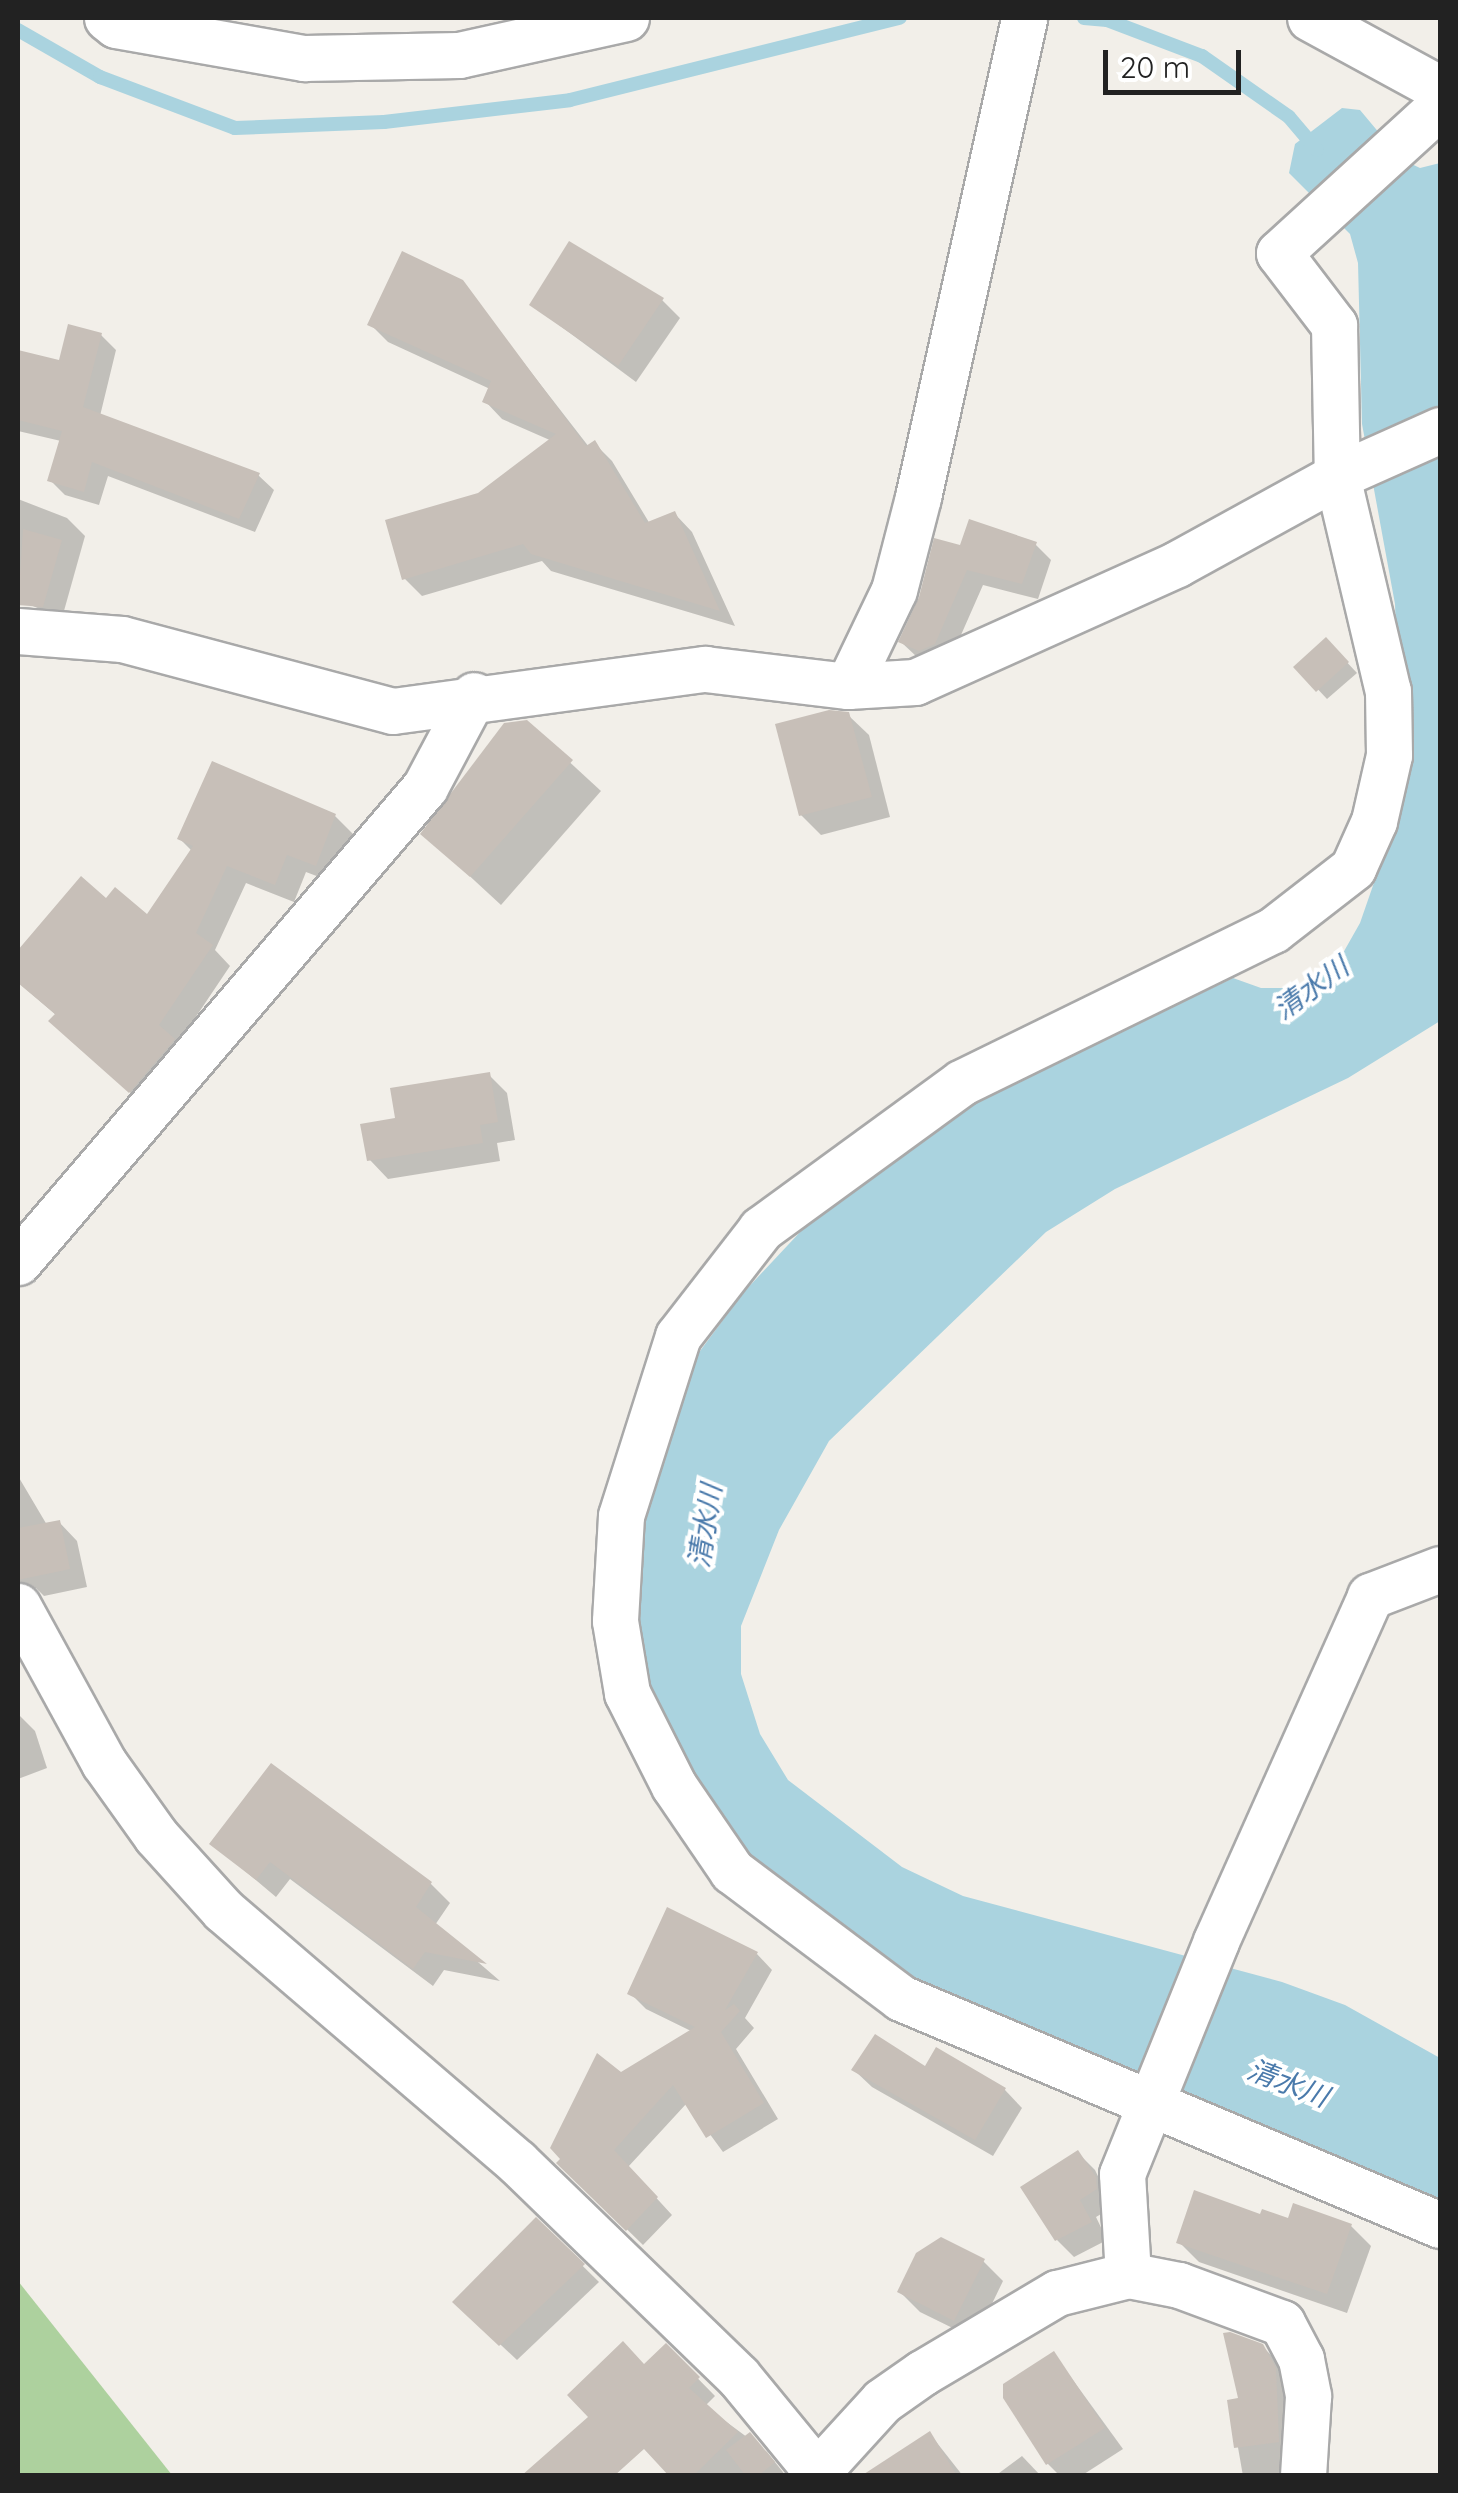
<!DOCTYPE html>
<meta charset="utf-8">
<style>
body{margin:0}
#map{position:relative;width:1458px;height:2493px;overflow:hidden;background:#f2efe9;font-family:Quicksand,"Noto Sans JP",sans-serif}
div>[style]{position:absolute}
.forest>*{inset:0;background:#add19e}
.water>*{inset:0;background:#aad3df}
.shadow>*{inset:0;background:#0003}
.stream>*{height:14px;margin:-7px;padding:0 7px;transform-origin:7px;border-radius:7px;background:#aad3df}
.building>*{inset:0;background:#c7bfb8}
.roads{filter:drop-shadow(2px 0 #a9a9a9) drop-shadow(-2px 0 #a9a9a9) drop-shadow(0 2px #a9a9a9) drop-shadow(0 -2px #a9a9a9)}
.street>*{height:45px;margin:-22.5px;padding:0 22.5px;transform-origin:22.5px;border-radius:22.5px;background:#fff}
span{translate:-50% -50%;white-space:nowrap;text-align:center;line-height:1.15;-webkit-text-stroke:8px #fff;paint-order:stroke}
.water-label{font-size:28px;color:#4a7aab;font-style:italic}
.frame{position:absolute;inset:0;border:20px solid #222;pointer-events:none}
.scale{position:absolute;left:1103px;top:50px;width:138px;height:45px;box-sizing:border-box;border:5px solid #222;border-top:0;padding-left:12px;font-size:30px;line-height:35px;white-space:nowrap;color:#222;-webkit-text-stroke:8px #fff;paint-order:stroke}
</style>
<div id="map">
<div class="forest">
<i style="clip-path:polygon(18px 2281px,172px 2475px,18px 2475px)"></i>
</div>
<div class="water">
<i style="clip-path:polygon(1342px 108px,1360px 110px,1401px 159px,1420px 168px,1440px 163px,1440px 1021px,1348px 1078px,1115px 1189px,1046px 1232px,829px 1441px,779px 1530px,741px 1626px,741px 1674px,760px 1734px,788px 1780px,902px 1867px,963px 1896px,1282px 1982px,1345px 2005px,1440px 2058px,1440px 2213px,863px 1958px,788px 1895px,710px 1812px,662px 1738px,638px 1660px,631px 1568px,680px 1378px,743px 1293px,802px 1230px,980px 1099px,1233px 978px,1261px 988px,1297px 988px,1343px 953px,1360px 923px,1402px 802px,1395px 604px,1362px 424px,1358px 263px,1350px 234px,1289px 173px,1295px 144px)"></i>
</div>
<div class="shadow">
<i style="clip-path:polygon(461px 282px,589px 447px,594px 443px,612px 461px,650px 524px,675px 514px,692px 532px,735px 626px,551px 571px,542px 561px,422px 596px,404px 578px,479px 495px,552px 441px,502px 419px,485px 401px,490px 389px,388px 342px,370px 324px)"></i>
<i style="clip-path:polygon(662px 300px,680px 318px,636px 382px,532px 305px)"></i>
<i style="clip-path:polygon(101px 335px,116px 350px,100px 416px,258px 475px,274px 490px,255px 532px,108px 476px,99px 505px,65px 495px,50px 480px,61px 441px,18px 431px,18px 353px,61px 364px)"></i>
<i style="clip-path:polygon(18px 499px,67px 518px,85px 536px,62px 618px,18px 600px)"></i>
<i style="clip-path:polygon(1035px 544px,1051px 560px,1038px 599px,983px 585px,950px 660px,917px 657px,901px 642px,961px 548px)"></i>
<i style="clip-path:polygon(1326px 640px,1357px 673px,1327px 699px,1297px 667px)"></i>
<i style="clip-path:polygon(848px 715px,869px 735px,890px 817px,821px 835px,801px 815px)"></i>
<i style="clip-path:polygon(526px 722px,601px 791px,501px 905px,423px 833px)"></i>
<i style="clip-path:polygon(335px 816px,354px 835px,335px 883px,306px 872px,294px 902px,246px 883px,215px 950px,230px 966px,177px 1045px,149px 1109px,70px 1040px,56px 1015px,18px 982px,18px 954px,81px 880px,106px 902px,148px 918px,193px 852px,180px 839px)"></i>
<i style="clip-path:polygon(489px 1075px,507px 1093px,515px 1140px,497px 1143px,500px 1161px,388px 1179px,370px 1160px,398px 1120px)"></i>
<i style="clip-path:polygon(18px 1476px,47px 1525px,59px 1522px,77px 1541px,87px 1587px,44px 1596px,36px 1588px,18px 1593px)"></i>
<i style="clip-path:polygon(18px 1714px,35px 1731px,47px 1768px,18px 1779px)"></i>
<i style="clip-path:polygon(212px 1843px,431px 1884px,450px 1903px,435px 1925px,500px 1981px,444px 1970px,433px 1986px,290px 1879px,276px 1897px)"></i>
<i style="clip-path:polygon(757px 1954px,772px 1970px,745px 2018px,754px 2028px,736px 2049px,778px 2119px,723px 2152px,687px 2103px,628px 2167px,672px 2215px,643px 2245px,559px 2163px,621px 2075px,693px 2032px,646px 2009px,630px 1993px)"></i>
<i style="clip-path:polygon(926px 2069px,1005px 2090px,1022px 2108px,993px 2156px,872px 2087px,854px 2070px)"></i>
<i style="clip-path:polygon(1078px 2153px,1095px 2170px,1113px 2207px,1096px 2217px,1107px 2240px,1074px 2257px,1057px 2240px)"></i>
<i style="clip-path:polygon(1262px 2218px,1351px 2226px,1371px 2246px,1347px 2313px,1199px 2262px,1179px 2242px)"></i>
<i style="clip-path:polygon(536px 2220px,599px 2282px,517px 2360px,472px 2318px)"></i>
<i style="clip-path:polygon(983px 2261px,1003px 2281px,975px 2339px,920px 2312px,900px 2292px)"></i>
<i style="clip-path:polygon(666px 2346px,715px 2396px,705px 2406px,767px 2452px,786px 2476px,673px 2476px,645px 2367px)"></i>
<i style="clip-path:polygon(1262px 2346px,1282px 2366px,1295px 2476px,1243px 2476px,1230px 2402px,1241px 2400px)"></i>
<i style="clip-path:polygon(1054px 2354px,1123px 2449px,1081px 2476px,1060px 2476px,1048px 2464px,1006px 2397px)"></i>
<i style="clip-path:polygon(930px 2434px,963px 2476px,867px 2476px)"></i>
<i style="clip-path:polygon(1022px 2456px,1041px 2476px,995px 2476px)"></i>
</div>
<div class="stream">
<i style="left:1084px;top:18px;width:23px;rotate:5deg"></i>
<i style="left:1107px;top:20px;width:102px;rotate:20.8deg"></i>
<i style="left:1202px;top:56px;width:106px;rotate:35deg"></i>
<i style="left:1289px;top:117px;width:43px;rotate:49.7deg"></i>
<i style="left:18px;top:30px;width:95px;rotate:29.8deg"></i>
<i style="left:100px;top:77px;width:144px;rotate:20.7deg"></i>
<i style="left:235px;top:128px;width:149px;rotate:-2.3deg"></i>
<i style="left:384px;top:122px;width:187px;rotate:-6.7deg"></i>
<i style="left:570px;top:100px;width:340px;rotate:-14deg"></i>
</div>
<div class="building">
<i style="clip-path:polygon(569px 241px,664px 298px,618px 366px,529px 305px)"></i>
<i style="clip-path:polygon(402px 251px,463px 280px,586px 446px,595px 440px,645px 523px,675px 511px,720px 611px,531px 554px,523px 544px,402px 580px,385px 520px,478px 493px,556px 434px,482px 402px,491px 381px,367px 325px)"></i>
<i style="clip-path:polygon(68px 324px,102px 333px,83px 407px,260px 473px,239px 519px,92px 462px,84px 492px,47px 481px,62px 431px,18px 420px,18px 350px,59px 360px)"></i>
<i style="clip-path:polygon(969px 519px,1037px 542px,1022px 584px,967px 570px,935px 644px,919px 651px,898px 642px,919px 597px,934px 538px,960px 545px)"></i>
<i style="clip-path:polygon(23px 529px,62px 540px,43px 607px,18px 605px)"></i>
<i style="clip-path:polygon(1326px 637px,1349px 662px,1316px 692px,1293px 667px)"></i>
<i style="clip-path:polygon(829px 710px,849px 712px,872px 797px,799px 816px,775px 724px)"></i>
<i style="clip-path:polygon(527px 720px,573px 760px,470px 877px,420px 834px,504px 723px)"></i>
<i style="clip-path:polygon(212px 761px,336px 814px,316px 866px,287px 855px,275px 885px,227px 866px,196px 933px,213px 945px,159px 1025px,175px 1039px,129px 1093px,48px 1021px,55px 1014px,18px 983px,18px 950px,81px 876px,106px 898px,115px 887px,147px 914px,193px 846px,177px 839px)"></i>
<i style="clip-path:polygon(490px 1072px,498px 1122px,480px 1125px,483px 1143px,367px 1161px,360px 1124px,395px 1118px,390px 1088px)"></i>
<i style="clip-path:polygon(60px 1520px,70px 1569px,18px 1580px,18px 1528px)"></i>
<i style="clip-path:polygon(271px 1763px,432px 1882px,416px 1907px,487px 1964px,425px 1952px,413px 1969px,270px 1862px,256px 1880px,209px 1844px)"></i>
<i style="clip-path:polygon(667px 1907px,758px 1952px,725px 2010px,734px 2004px,740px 2011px,721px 2032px,764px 2103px,706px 2138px,673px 2085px,614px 2150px,658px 2197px,626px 2231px,556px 2163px,560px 2159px,550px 2148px,597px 2053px,621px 2072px,695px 2027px,627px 1994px)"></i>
<i style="clip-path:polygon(875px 2034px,925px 2066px,936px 2047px,1006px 2088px,975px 2140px,851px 2070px)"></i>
<i style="clip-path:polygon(1078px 2150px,1096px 2177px,1097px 2189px,1080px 2200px,1092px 2222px,1055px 2241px,1020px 2187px)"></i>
<i style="clip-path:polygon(1194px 2190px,1260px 2214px,1262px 2209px,1288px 2218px,1293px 2203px,1352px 2224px,1327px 2294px,1176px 2243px)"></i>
<i style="clip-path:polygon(536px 2217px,585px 2264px,499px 2346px,452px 2302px)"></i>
<i style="clip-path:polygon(941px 2237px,985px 2259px,954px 2321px,897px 2292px,916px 2253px)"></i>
<i style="clip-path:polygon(1230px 2332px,1263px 2344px,1276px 2368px,1279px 2442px,1234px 2448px,1227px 2400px,1238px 2398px,1223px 2333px)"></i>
<i style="clip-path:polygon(623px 2341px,644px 2364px,666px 2343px,700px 2377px,689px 2388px,738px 2432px,693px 2476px,669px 2476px,644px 2449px,614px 2476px,521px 2476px,588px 2417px,567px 2395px)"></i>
<i style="clip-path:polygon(1054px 2351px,1105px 2428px,1046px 2465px,1003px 2398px,1003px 2384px)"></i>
<i style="clip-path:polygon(930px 2431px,957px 2476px,861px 2476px)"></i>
<i style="clip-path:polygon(750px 2432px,775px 2462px,758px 2476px,746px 2476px,726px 2450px)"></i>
</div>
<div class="roads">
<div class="street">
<i style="left:107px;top:18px;width:11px;rotate:38deg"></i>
<i style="left:116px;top:25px;width:191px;rotate:10deg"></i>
<i style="left:304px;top:58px;width:155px;rotate:-1.1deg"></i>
<i style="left:459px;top:55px;width:171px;rotate:-12.5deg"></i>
<i style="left:1310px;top:18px;width:148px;rotate:28.6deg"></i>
<i style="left:1440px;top:106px;width:218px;rotate:137.6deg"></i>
<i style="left:1279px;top:253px;width:91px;rotate:52.6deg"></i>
<i style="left:1334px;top:325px;width:151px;rotate:88.9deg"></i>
<i style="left:1337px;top:476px;width:221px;rotate:76.7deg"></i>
<i style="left:1388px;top:691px;width:64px;rotate:89.1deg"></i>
<i style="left:1389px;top:755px;width:68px;rotate:102.8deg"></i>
<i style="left:1374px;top:821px;width:51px;rotate:114.1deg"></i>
<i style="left:1353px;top:868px;width:101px;rotate:142.2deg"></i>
<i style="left:1273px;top:930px;width:347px;rotate:153.9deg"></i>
<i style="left:961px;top:1083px;width:248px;rotate:143.9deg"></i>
<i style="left:761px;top:1229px;width:135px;rotate:127.8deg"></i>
<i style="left:678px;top:1336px;width:189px;rotate:107.6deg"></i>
<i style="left:621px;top:1516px;width:105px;rotate:93.3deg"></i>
<i style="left:615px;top:1621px;width:73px;rotate:80.5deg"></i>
<i style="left:627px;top:1693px;width:104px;rotate:63.2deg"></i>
<i style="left:674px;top:1786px;width:103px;rotate:55.7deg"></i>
<i style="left:732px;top:1871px;width:211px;rotate:36.9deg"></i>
<i style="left:901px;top:1998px;width:585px;rotate:22.84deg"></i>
<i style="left:18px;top:631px;width:104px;rotate:4.4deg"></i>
<i style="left:122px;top:639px;width:280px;rotate:14.9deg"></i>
<i style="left:393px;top:711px;width:315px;rotate:-7.7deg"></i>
<i style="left:705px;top:669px;width:144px;rotate:6.8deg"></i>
<i style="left:848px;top:686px;width:67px;rotate:-3.4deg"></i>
<i style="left:915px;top:682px;width:287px;rotate:-24.2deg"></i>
<i style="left:1177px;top:564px;width:183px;rotate:-28.8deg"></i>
<i style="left:1337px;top:476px;width:113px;rotate:-24.1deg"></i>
<i style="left:848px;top:686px;width:106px;rotate:-64.4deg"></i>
<i style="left:894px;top:590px;width:96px;rotate:-75.5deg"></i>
<i style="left:918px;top:497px;width:491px;rotate:-77.5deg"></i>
<i style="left:18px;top:1262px;width:626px;rotate:-49.41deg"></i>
<i style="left:425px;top:787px;width:104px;rotate:-62deg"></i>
<i style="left:18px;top:1606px;width:179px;rotate:61.3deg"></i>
<i style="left:104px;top:1763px;width:90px;rotate:54.5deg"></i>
<i style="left:156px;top:1836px;width:100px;rotate:47.8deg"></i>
<i style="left:223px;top:1910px;width:387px;rotate:40.6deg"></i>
<i style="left:517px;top:2162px;width:308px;rotate:44.1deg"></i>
<i style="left:738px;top:2376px;width:129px;rotate:50.6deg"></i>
<i style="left:1128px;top:2275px;width:52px;rotate:11.1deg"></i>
<i style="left:1179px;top:2285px;width:110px;rotate:20.3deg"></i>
<i style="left:1282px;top:2323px;width:41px;rotate:62.2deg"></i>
<i style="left:1301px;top:2359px;width:38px;rotate:79deg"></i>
<i style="left:1308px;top:2396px;width:80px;rotate:93.6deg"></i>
<i style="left:819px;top:2470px;width:93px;rotate:-47.6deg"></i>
<i style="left:882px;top:2401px;width:49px;rotate:-35deg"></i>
<i style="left:922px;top:2373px;width:157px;rotate:-30.7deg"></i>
<i style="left:1057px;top:2293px;width:73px;rotate:-14.2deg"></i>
<i style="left:1128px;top:2275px;width:101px;rotate:-93.4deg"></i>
<i style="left:1122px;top:2174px;width:251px;rotate:-68deg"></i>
<i style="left:1216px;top:1941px;width:378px;rotate:-65.9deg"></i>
<i style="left:1370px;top:1596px;width:75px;rotate:-21.1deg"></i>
</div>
</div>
<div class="water-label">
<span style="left:1311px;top:988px;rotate:-36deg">清水川</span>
<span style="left:705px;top:1526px;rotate:-81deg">清水川</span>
<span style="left:1288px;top:2083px;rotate:21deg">清水川</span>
</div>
<div class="frame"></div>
<div class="scale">20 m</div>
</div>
